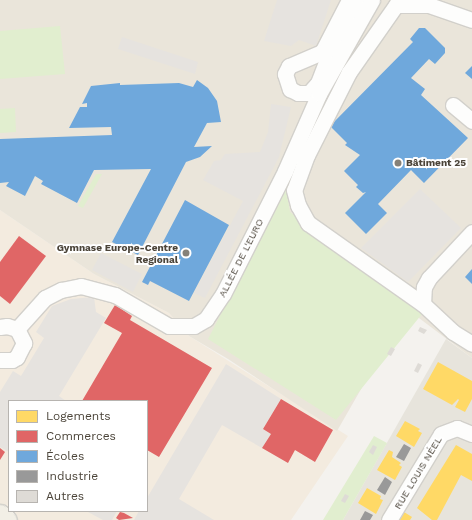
<!DOCTYPE html>
<meta charset="utf-8">
<style>
body{margin:0}
#map{position:relative;width:472px;height:520px;overflow:hidden;background:#f4f2ee;font-family:"Work Sans",sans-serif}
div>[style]{position:absolute}
.residential>*{inset:0;background:#e7e4dc}
.commercial>*{inset:0;background:#f3ebdf}
.education>*{inset:0;background:#eae5da}
.green>*{inset:0;background:#e1eecf}
.parking>*{inset:0;background:#e6e3df}
.homes>*{inset:0;background:#ffd966}
.shops>*{inset:0;background:#e06666}
.schools>*{inset:0;background:#6fa8dc}
.industry>*{inset:0;background:#999}
.building>*{inset:0;background:#dedbd6}
.roads{filter:drop-shadow(1px 0 #d2d0cb) drop-shadow(-1px 0 #d2d0cb) drop-shadow(0 1px #d2d0cb) drop-shadow(0 -1px #d2d0cb)}
.minor>*{height:15px;margin:-7.5px;padding:0 7.5px;transform-origin:7.5px;border-radius:7.5px;background:#fdfdfc}
.major>*{height:19px;margin:-9.5px;padding:0 9.5px;transform-origin:9.5px;border-radius:9.5px;background:#f2efe6}
.dots>*{width:11px;height:11px;translate:-50% -50%;box-sizing:border-box;border:2px solid #fff;border-radius:50%}
span{translate:-50% -50%;white-space:nowrap;text-align:center;line-height:1.15;-webkit-text-stroke:4px #fff;paint-order:stroke}
.poi-label{font-size:10px;color:#4b4439;font-weight:700}
.left{translate:0 -50%;text-align:left}
.right{translate:-100% -50%;text-align:right}
.street-label{font-size:10px;color:#4b4439}
.legend{position:absolute;left:8px;top:400px;width:140px;height:112px;box-sizing:border-box;background:#fff;border:1px solid #b7b4b0;margin:0;padding:5px 7px;list-style:none;font-size:12px;color:#4b4439}
.legend li{display:flex;align-items:center;gap:8px;height:20px}
.legend b{width:20px;border:1px solid #b7b4b0}
</style>
<div id="map">
<div class="residential">
<i style="clip-path:polygon(446px 339px,472px 358px,472px 520px,343px 520px)"></i>
</div>
<div class="commercial">
<i style="clip-path:polygon(evenodd,0 210px,94px 274px,169px 313px,189px 336px,348px 436px,291px 520px,0 520px,0 210px,9px 401px,147px 401px,147px 511px,9px 511px,9px 401px)"></i>
</div>
<div class="education">
<i style="clip-path:polygon(0 0,472px 0,472px 358px,407px 309px,337px 431px,228px 359px,189px 336px,169px 313px,94px 274px,0 210px)"></i>
</div>
<div class="green">
<i style="clip-path:polygon(60px 26px,65px 74px,0 79px,0 31px)"></i>
<i style="clip-path:polygon(15px 108px,16px 132px,0 133px,0 109px)"></i>
<i style="clip-path:polygon(96px 174px,102px 174px,83px 208px,78px 206px)"></i>
<i style="clip-path:polygon(286px 187px,290px 212px,422px 314px,336px 420px,208px 339px)"></i>
<i style="clip-path:polygon(374px 436px,387px 443px,343px 520px,323px 520px)"></i>
</div>
<div class="parking">
<i style="clip-path:polygon(277px 0,331px 0,316px 46px,299px 40px,291px 46px,264px 41px)"></i>
<i style="clip-path:polygon(122px 37px,198px 62px,195px 74px,118px 49px)"></i>
<i style="clip-path:polygon(271px 104px,291px 107px,279px 157px,205px 298px,194px 293px,243px 201px,203px 180px,214px 161px,221px 160px,225px 154px,260px 152px,268px 132px)"></i>
<i style="clip-path:polygon(420px 189px,461px 228px,408px 282px,361px 248px)"></i>
<i style="clip-path:polygon(101px 253px,142px 274px,133px 292px,92px 270px)"></i>
<i style="clip-path:polygon(94px 297px,96px 312px,106px 318px,59px 396px,66px 401px,9px 401px,9px 452px,0 447px,0 392px,13px 371px,21px 376px,44px 338px,36px 332px,52px 306px,71px 299px)"></i>
<i style="clip-path:polygon(226px 364px,281px 399px,263px 429px,271px 434px,262px 448px,222px 425px,179px 499px,214px 520px,134px 520px,139px 511px,147px 511px,147px 498px)"></i>
<i style="clip-path:polygon(86px 511px,117px 511px,112px 520px,103px 520px)"></i>
</div>
<div class="homes">
<i style="clip-path:polygon(438px 362px,472px 381px,472px 399px,465px 412px,455px 407px,459px 400px,458px 399px,452px 405px,423px 389px)"></i>
<i style="clip-path:polygon(405px 421px,420px 429px,418px 431px,422px 433px,414px 447px,396px 436px)"></i>
<i style="clip-path:polygon(456px 445px,472px 454px,472px 481px,461px 475px,437px 520px,432px 520px,417px 508px)"></i>
<i style="clip-path:polygon(389px 450px,393px 452px,392px 457px,401px 463px,399px 465px,402px 467px,395px 480px,377px 470px)"></i>
<i style="clip-path:polygon(367px 488px,381px 496px,380px 499px,383px 500px,376px 514px,358px 503px)"></i>
<i style="clip-path:polygon(404px 512px,412px 517px,410px 520px,399px 520px)"></i>
</div>
<div class="shops">
<i style="clip-path:polygon(19px 236px,46px 256px,10px 304px,0 296px,0 262px)"></i>
<i style="clip-path:polygon(115px 305px,132px 316px,130px 320px,212px 368px,159px 457px,147px 450px,147px 401px,82px 401px,122px 333px,104px 323px)"></i>
<i style="clip-path:polygon(281px 399px,333px 430px,315px 462px,295px 450px,288px 463px,262px 448px,271px 434px,263px 429px)"></i>
<i style="clip-path:polygon(0 448px,5px 452px,0 460px)"></i>
<i style="clip-path:polygon(120px 512px,124px 513px,133px 518px,119px 520px,116px 518px)"></i>
</div>
<div class="schools">
<i style="clip-path:polygon(419px 28px,425px 28px,445px 48px,445px 53px,435px 64px,429px 59px,411px 78px,425px 89px,421px 95px,468px 138px,424px 183px,411px 170px,378px 204px,387px 213px,366px 234px,345px 213px,366px 192px,363px 193px,356px 187px,358px 185px,344px 171px,360px 155px,345px 145px,347px 143px,330px 126px,413px 42px,410px 39px)"></i>
<i style="clip-path:polygon(472px 66px,472px 79px,465px 73px)"></i>
<i style="clip-path:polygon(197px 80px,208px 88px,217px 101px,221px 122px,207px 123px,194px 147px,212px 146px,200px 157px,186px 162px,138px 255px,112px 242px,151px 169px,94px 170px,77px 203px,41px 184px,43px 181px,35px 176px,25px 196px,6px 186px,9px 182px,0 183px,0 139px,112px 135px,111px 127px,69px 128px,80px 107px,87px 107px,87px 103px,82px 104px,91px 86px,120px 83px,120px 85px,179px 83px,193px 87px)"></i>
<i style="clip-path:polygon(185px 200px,229px 225px,189px 301px,150px 281px,148px 285px,142px 282px)"></i>
<i style="clip-path:polygon(472px 269px,472px 284px,465px 277px)"></i>
</div>
<div class="industry">
<i style="clip-path:polygon(404px 444px,411px 448px,404px 461px,396px 457px)"></i>
<i style="clip-path:polygon(385px 477px,392px 482px,385px 495px,377px 490px)"></i>
<i style="clip-path:polygon(365px 511px,373px 515px,370px 520px,360px 520px)"></i>
</div>
<div class="building">
<i style="clip-path:polygon(420px 327px,427px 330px,424px 334px,418px 331px)"></i>
<i style="clip-path:polygon(391px 347px,395px 349px,391px 356px,387px 354px)"></i>
<i style="clip-path:polygon(418px 363px,422px 365px,418px 373px,414px 371px)"></i>
<i style="clip-path:polygon(373px 445px,377px 447px,373px 455px,369px 452px)"></i>
<i style="clip-path:polygon(345px 494px,349px 496px,345px 503px,341px 501px)"></i>
</div>
<div class="roads">
<div class="minor">
<i style="left:349px;top:0;width:59px;rotate:117.4deg"></i>
<i style="left:322px;top:52px;width:36px;rotate:157deg"></i>
<i style="left:289px;top:66px;width:9px;rotate:117deg"></i>
<i style="left:285px;top:74px;width:16px;rotate:72deg"></i>
<i style="left:290px;top:89px;width:9px;rotate:27deg"></i>
<i style="left:298px;top:93px;width:11px"></i>
<i style="left:309px;top:93px;width:13px;rotate:-48deg"></i>
<i style="left:318px;top:83px;width:30px;rotate:-69deg"></i>
<i style="left:329px;top:55px;width:62px;rotate:-62.2deg"></i>
<i style="left:472px;top:20px;width:46px;rotate:-160.8deg"></i>
<i style="left:429px;top:5px;width:33px;rotate:180deg"></i>
<i style="left:396px;top:5px;width:82px;rotate:125deg"></i>
<i style="left:349px;top:72px;width:93px;rotate:116.8deg"></i>
<i style="left:307px;top:155px;width:37px;rotate:110deg"></i>
<i style="left:294px;top:190px;width:16px;rotate:75deg"></i>
<i style="left:298px;top:205px;width:21px;rotate:61deg"></i>
<i style="left:308px;top:223px;width:141px;rotate:35.2deg"></i>
<i style="left:423px;top:304px;width:41px;rotate:43deg"></i>
<i style="left:453px;top:332px;width:22px;rotate:32deg"></i>
<i style="left:453px;top:105px;width:25px;rotate:40deg"></i>
<i style="left:423px;top:304px;width:17px;rotate:-87deg"></i>
<i style="left:424px;top:287px;width:10px;rotate:-61deg"></i>
<i style="left:429px;top:278px;width:63px;rotate:-46.9deg"></i>
<i style="left:0;top:327px;width:7px;rotate:-8deg"></i>
<i style="left:7px;top:326px;width:10px;rotate:17deg"></i>
<i style="left:17px;top:329px;width:16px;rotate:63deg"></i>
<i style="left:24px;top:343px;width:16px;rotate:117deg"></i>
<i style="left:17px;top:357px;width:6px;rotate:149deg"></i>
<i style="left:12px;top:360px;width:12px;rotate:180deg"></i>
<i style="left:17px;top:329px;width:42px;rotate:-47.9deg"></i>
<i style="left:45px;top:298px;width:18px;rotate:-27deg"></i>
<i style="left:61px;top:290px;width:20px;rotate:-11deg"></i>
<i style="left:81px;top:286px;width:35px;rotate:15deg"></i>
<i style="left:115px;top:295px;width:62px;rotate:29.9deg"></i>
<i style="left:169px;top:326px;width:25px"></i>
<i style="left:194px;top:326px;width:14px;rotate:-30deg"></i>
<i style="left:206px;top:319px;width:30px;rotate:-56deg"></i>
<i style="left:223px;top:294px;width:138px;rotate:-63.2deg"></i>
<i style="left:285px;top:171px;width:84px;rotate:-66.2deg"></i>
<i style="left:319px;top:94px;width:108px;rotate:-60.6deg"></i>
<i style="left:389px;top:520px;width:100px;rotate:-58.8deg"></i>
<i style="left:441px;top:434px;width:17px;rotate:-21deg"></i>
<i style="left:457px;top:428px;width:16px;rotate:22deg"></i>
</div>
<div class="major">
<i style="left:0;top:514px;width:9px;rotate:41deg"></i>
</div>
</div>
<div class="dots">
<i style="left:398px;top:163px;background:#868178"></i>
<i style="left:186px;top:253px;background:#868178"></i>
</div>
<div class="poi-label">
<span class="left" style="left:406px;top:163px">Bâtiment 25</span>
<span class="right" style="left:178px;top:253px">Gymnase Europe-Centre<br>Regional</span>
</div>
<div class="street-label">
<span style="left:241px;top:258px;rotate:-63deg">ALLÉE DE L'EURO</span>
<span style="left:418px;top:473px;rotate:-59deg">RUE LOUIS NÉEL</span>
</div>
<ul class="legend">
<li><b style="height:11px;background:#ffd966"></b>Logements</li>
<li><b style="height:11px;background:#e06666"></b>Commerces</li>
<li><b style="height:11px;background:#6fa8dc"></b>Écoles</li>
<li><b style="height:11px;background:#999"></b>Industrie</li>
<li><b style="height:11px;background:#dedbd6"></b>Autres</li>
</ul>
</div>
